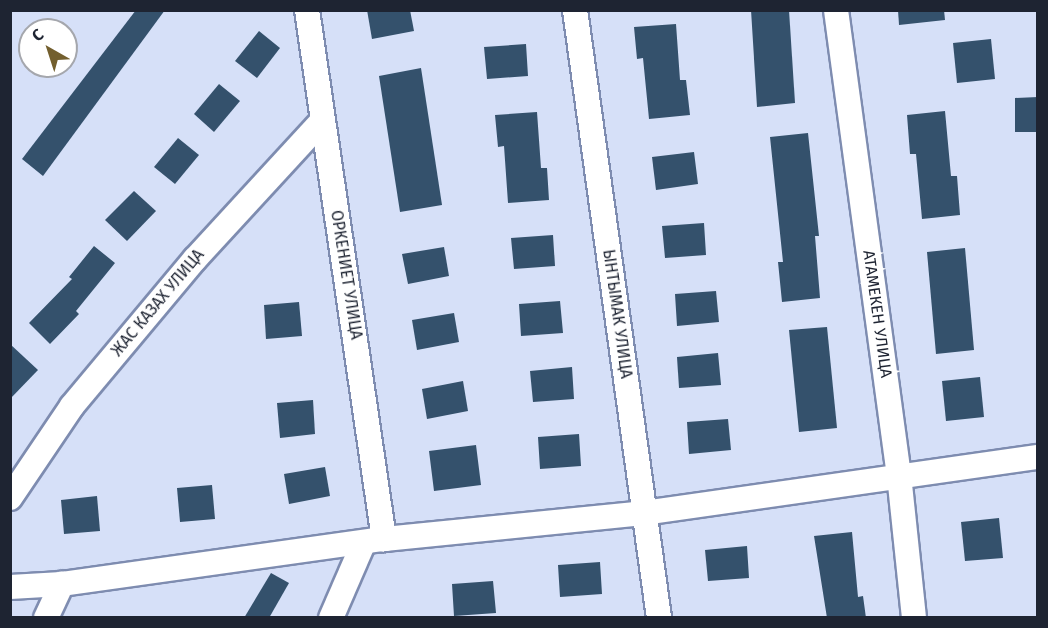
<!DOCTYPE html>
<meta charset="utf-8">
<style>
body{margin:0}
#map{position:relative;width:1048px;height:628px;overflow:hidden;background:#d6e0f8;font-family:"Fira Sans",sans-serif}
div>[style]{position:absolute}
.building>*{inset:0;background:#34516c}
.roads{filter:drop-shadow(2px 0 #7e8cb0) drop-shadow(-2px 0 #7e8cb0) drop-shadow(0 2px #7e8cb0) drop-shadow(0 -2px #7e8cb0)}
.minor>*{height:24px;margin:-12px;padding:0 12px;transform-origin:12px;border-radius:12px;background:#fff}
span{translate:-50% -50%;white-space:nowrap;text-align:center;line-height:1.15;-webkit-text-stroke:6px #fff;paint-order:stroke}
.street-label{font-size:16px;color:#1e2432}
.frame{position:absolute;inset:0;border:12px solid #1e2432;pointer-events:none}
.north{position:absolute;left:18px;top:18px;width:60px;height:60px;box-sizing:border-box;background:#fff;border:2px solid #a5a7ad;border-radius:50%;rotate:321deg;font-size:16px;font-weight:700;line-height:24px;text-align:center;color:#1e2432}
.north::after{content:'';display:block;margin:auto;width:21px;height:27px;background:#735f2e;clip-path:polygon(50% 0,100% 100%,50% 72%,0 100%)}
</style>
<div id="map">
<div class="building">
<i style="clip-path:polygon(136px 10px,165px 10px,43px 176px,22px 159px)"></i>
<i style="clip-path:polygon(367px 10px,410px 10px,414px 31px,372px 39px)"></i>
<i style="clip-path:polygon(751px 10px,789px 10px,795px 103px,757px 107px)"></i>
<i style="clip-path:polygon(898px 10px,944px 10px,945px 20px,899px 25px)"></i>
<i style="clip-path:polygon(676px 24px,680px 80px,686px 80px,690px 115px,649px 119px,643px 58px,637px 59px,634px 27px)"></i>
<i style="clip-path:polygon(259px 31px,280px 48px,257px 78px,235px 61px)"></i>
<i style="clip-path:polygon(991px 39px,995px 79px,957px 83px,953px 43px)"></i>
<i style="clip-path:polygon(526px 44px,528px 76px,487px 79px,484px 47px)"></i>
<i style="clip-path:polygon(421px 68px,442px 205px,400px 212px,379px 76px)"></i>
<i style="clip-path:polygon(219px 84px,240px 101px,214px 132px,194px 114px)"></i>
<i style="clip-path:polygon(1038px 97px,1038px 132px,1015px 132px,1015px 98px)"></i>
<i style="clip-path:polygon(945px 111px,951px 176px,957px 176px,960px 215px,922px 219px,916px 154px,910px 154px,907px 115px)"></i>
<i style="clip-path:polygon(537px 112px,541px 168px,547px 168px,549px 200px,508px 203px,504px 146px,498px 147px,495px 115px)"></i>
<i style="clip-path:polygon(808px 133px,819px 236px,815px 236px,820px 298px,782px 302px,778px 262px,783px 262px,770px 137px)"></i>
<i style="clip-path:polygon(178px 138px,199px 155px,175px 184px,154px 167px)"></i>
<i style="clip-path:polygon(694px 152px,698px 184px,656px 190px,652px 157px)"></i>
<i style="clip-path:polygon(134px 191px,156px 211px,127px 241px,105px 220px)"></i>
<i style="clip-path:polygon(704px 223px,706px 255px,665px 258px,662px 226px)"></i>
<i style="clip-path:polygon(553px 235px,555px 266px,514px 269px,511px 238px)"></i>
<i style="clip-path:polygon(94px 246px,115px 263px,76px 311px,79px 314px,50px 344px,29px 323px,72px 279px,69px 277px)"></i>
<i style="clip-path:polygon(444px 247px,449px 276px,408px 284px,402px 254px)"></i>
<i style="clip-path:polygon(965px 248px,974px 350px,936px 354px,927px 252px)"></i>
<i style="clip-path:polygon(716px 291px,719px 322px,677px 326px,675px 294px)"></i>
<i style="clip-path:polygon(560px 301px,563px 333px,521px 336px,519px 304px)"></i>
<i style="clip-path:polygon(299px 302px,302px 336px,266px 339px,264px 305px)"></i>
<i style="clip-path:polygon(454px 313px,459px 342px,417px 350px,412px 320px)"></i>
<i style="clip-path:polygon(827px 327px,837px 428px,799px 432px,789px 330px)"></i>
<i style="clip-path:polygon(10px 344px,38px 370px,10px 399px)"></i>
<i style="clip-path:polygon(718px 353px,721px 385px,679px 388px,677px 357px)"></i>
<i style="clip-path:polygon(572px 367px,574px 399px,533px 402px,530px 371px)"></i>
<i style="clip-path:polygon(980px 377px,984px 417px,946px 421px,942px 381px)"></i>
<i style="clip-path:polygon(463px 381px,468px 411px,427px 419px,422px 389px)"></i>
<i style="clip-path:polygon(313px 400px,315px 434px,280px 438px,277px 403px)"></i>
<i style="clip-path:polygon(728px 419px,731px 450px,689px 454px,687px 422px)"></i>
<i style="clip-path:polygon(579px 434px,581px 466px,540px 469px,538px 437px)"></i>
<i style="clip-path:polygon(476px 445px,481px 485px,434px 491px,429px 451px)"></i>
<i style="clip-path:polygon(325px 467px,330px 496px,289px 504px,284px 474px)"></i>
<i style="clip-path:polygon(212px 485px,215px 519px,180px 522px,177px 488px)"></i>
<i style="clip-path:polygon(97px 496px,100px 531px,64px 534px,61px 500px)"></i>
<i style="clip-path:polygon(999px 518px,1003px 558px,965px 561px,961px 522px)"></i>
<i style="clip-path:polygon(852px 532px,858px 597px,863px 596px,866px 618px,827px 618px,814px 536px)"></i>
<i style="clip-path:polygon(747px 546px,749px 578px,708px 581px,705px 550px)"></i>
<i style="clip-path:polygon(600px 562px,602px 594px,560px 597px,558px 565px)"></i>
<i style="clip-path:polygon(271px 573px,289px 583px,269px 618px,244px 618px)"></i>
<i style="clip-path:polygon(493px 581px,496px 613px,454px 616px,452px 584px)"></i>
</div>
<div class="roads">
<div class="minor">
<i style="left:307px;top:10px;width:535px;rotate:81.72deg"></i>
<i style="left:575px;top:10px;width:614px;rotate:82.13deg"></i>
<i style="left:836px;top:10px;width:469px;rotate:82.3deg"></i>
<i style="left:899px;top:475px;width:144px;rotate:84deg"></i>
<i style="left:10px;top:498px;width:111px;rotate:-56deg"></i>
<i style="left:72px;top:406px;width:192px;rotate:-50.1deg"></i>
<i style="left:195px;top:259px;width:188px;rotate:-47.4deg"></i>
<i style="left:10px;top:587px;width:52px;rotate:-3.3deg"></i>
<i style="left:62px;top:584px;width:325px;rotate:-8deg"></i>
<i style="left:384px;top:539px;width:261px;rotate:-5.7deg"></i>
<i style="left:644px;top:513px;width:398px;rotate:-8.1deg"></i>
<i style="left:46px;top:618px;width:38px;rotate:-65deg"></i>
<i style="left:331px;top:618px;width:81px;rotate:-66.6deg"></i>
</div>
</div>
<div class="street-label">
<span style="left:346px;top:275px;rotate:81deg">ОРКЕНИЕТ УЛИЦА</span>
<span style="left:158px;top:303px;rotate:-50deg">ЖАС КАЗАХ УЛИЦА</span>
<span style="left:617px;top:314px;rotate:82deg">ЫНТЫМАК УЛИЦА</span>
<span style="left:877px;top:314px;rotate:82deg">АТАМЕКЕН УЛИЦА</span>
</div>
<div class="frame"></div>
<div class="north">С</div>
</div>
